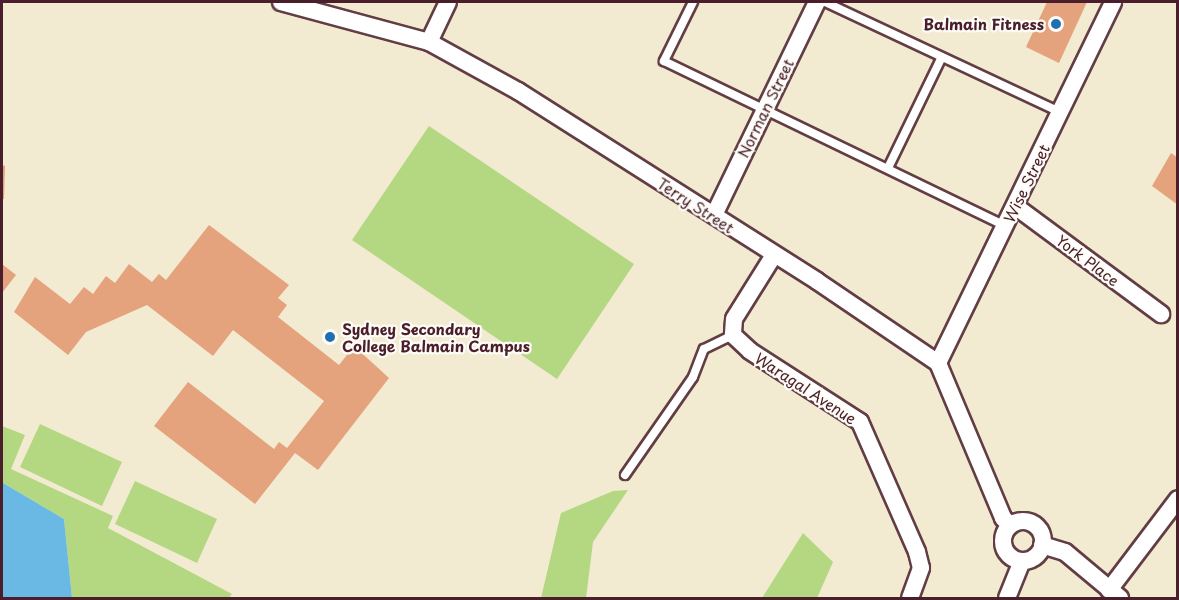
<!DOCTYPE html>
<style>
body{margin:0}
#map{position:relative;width:1179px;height:600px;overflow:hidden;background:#f3ead2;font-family:"Playpen Sans",sans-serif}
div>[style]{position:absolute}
.green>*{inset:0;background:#b4d881}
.water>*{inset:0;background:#6ab8e4}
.building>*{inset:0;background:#e4a37c}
.roads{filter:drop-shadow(2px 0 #633d44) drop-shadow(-2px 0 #633d44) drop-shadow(0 2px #633d44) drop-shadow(0 -2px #633d44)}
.lane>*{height:8px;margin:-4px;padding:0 4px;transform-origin:4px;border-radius:4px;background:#fff}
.street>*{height:16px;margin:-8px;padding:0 8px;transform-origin:8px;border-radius:8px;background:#fff}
.street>.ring{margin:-8px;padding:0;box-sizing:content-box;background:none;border:16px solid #fff;border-radius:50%}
.dots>*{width:16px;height:16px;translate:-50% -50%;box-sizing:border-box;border:3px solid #fdfcf7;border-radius:50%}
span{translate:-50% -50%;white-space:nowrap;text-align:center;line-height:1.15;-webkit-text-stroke:4.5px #fdfcf7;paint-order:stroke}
.poi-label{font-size:15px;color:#4a1f2b;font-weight:700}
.right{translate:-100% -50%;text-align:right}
.left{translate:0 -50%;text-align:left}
.street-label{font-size:15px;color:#4a1f2b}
.frame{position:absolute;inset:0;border:3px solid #4a1f2b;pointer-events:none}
</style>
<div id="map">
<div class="green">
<i style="clip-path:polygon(429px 126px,634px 264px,557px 379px,352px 240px)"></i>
<i style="clip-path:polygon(40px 424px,122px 462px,102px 506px,20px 467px)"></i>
<i style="clip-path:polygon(2px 426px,25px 435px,11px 469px,113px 516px,108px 528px,232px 594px,229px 598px,72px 598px,64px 519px,3px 483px)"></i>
<i style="clip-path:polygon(135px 481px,217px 519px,197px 563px,115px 524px)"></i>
<i style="clip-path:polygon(628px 490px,593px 542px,586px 598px,541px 598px,561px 513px,613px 491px)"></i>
<i style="clip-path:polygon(803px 533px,833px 562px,817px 598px,762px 598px)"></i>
</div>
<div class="water">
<i style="clip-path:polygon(2px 471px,3px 483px,64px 519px,72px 598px,2px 598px)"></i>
</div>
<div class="building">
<i style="clip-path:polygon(1047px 2px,1087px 2px,1059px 63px,1026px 47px)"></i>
<i style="clip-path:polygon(1171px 153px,1178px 158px,1178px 205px,1152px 186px)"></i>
<i style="clip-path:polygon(2px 165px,5px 166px,4px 199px,2px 199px)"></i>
<i style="clip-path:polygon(209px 225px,289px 285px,278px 298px,287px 305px,278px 317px,339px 365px,354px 346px,389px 378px,318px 470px,295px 453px,255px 504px,154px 426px,188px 382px,274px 449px,279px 442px,287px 448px,324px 401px,233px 330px,213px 356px,147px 305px,86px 332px,68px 355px,14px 312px,35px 277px,70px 304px,84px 287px,93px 294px,106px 276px,115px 283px,129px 264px,152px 282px,159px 274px,166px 280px)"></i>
<i style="clip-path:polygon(2px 264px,16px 275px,2px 293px)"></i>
</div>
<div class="roads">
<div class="lane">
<i style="left:693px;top:2px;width:66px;rotate:116.2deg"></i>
<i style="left:664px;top:61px;width:379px;rotate:25.8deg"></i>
<i style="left:825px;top:2px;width:259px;rotate:25.1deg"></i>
<i style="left:888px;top:168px;width:123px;rotate:-64.1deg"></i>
<i style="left:625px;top:475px;width:119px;rotate:-55.2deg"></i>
<i style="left:693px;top:377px;width:30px;rotate:-69deg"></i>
<i style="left:704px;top:349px;width:32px;rotate:-26deg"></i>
</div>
<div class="street">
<i style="left:281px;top:2px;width:153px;rotate:15.1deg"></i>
<i style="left:429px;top:42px;width:102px;rotate:28.8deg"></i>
<i style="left:518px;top:91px;width:354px;rotate:32.4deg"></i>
<i style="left:817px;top:281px;width:146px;rotate:34.1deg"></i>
<i style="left:938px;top:363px;width:168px;rotate:67.2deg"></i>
<i style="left:1003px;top:518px;width:10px;rotate:45deg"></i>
<i style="left:429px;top:42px;width:44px;rotate:-64.6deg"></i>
<i style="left:1015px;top:206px;width:182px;rotate:36.5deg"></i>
<i style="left:714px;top:215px;width:237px;rotate:-64.2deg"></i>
<i style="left:774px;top:255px;width:75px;rotate:122deg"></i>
<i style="left:734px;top:319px;width:16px;rotate:94deg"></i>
<i style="left:733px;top:335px;width:23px;rotate:43deg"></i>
<i style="left:750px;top:351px;width:131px;rotate:32.8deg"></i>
<i style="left:860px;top:422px;width:142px;rotate:66.3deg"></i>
<i style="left:917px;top:552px;width:16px;rotate:76deg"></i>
<i style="left:921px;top:568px;width:32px;rotate:110deg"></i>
<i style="left:938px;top:363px;width:401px;rotate:-64.1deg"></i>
<i class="ring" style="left:1003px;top:521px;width:24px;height:24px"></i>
<i style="left:1042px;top:545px;width:24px;rotate:17deg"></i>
<i style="left:1065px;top:552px;width:72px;rotate:39.9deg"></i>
<i style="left:1109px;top:590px;width:114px;rotate:-52.8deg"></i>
<i style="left:1007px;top:598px;width:40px;rotate:-68deg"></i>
</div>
</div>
<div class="dots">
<i style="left:1056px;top:24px;background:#1f6fb2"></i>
<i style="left:330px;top:337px;background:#1f6fb2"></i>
</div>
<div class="poi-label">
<span class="right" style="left:1044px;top:24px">Balmain Fitness</span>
<span class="left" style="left:342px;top:337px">Sydney Secondary<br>College Balmain Campus</span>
</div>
<div class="street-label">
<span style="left:765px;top:108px;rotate:-64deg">Norman Street</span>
<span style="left:1026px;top:183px;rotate:-64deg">Wise Street</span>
<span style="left:696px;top:205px;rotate:33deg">Terry Street</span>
<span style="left:1088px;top:260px;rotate:37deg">York Place</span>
<span style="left:806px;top:388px;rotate:33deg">Waragal Avenue</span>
</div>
<div class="frame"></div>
</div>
